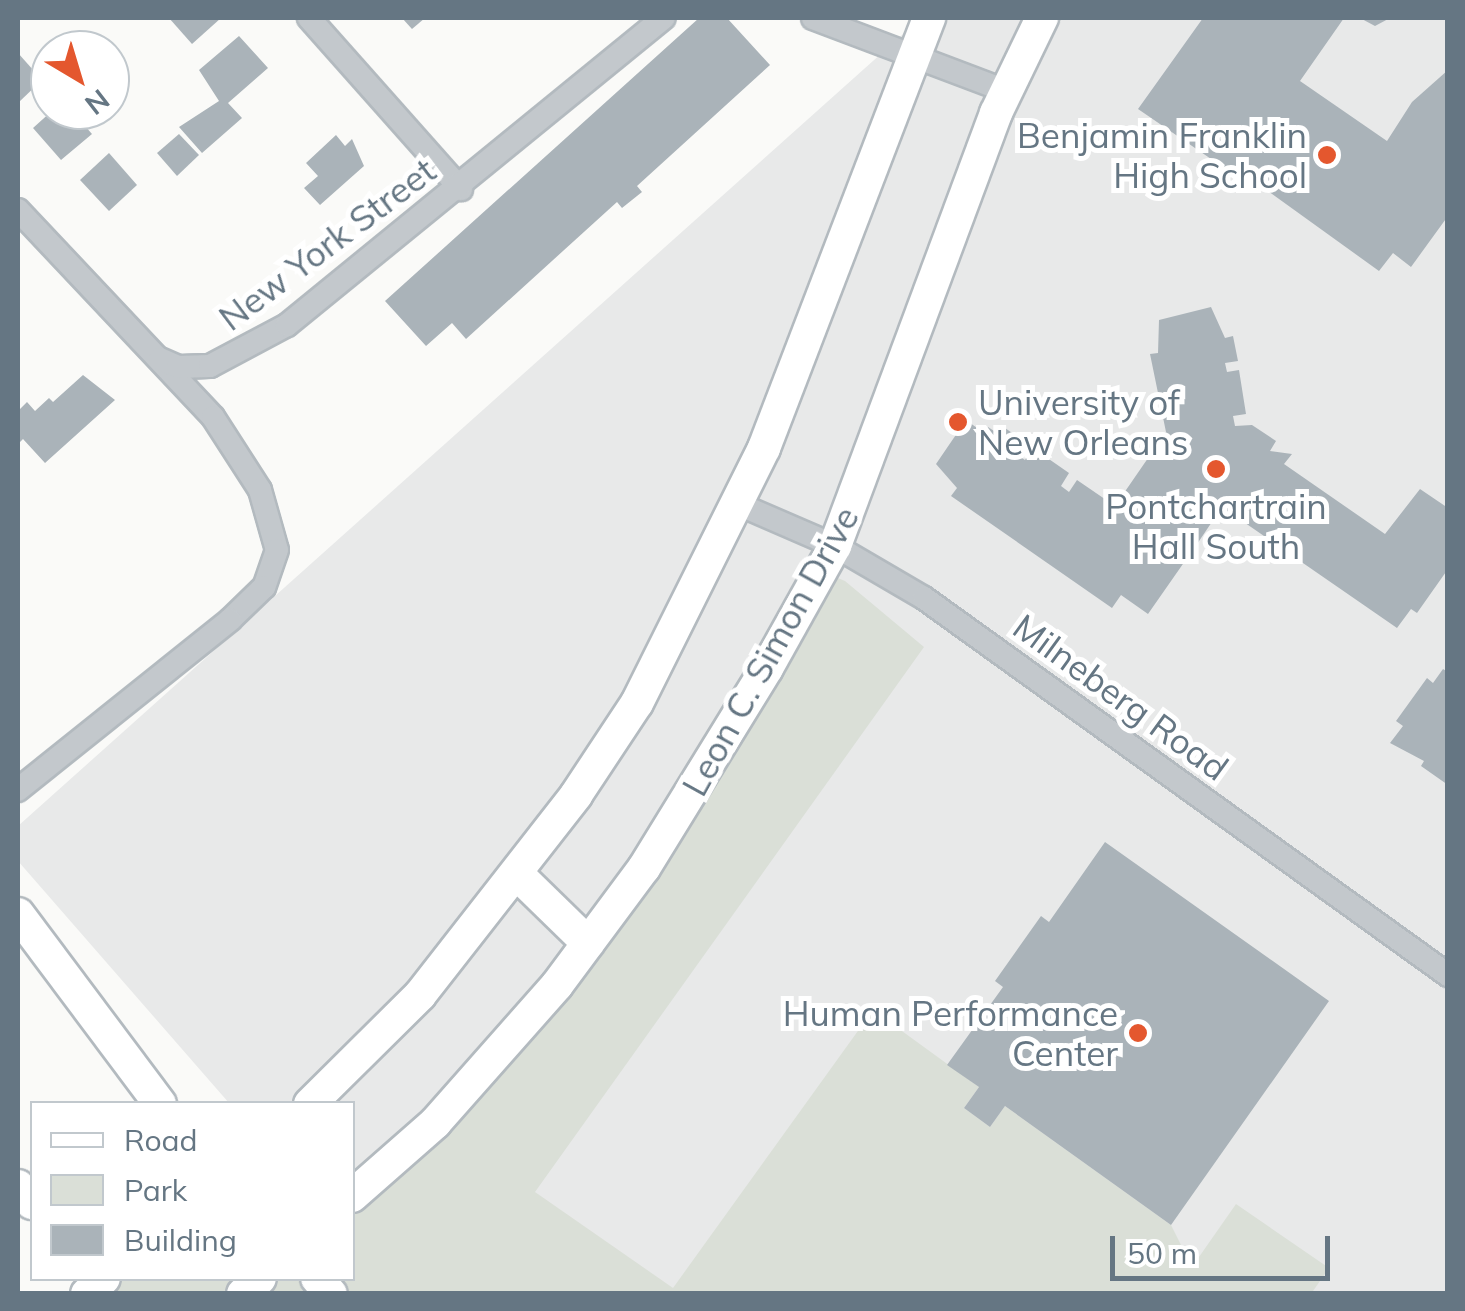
<!DOCTYPE html>
<style>
body{margin:0}
#map{position:relative;width:1465px;height:1311px;overflow:hidden;background:#fafaf8;font-family:Mulish,sans-serif}
div>[style]{position:absolute}
.built>*{inset:0;background:#e8e9e9}
.green>*{inset:0;background:#dadfd7}
.building>*{inset:0;background:#aab3b9}
.roads{filter:drop-shadow(2px 0 #b3babf) drop-shadow(-2px 0 #b3babf) drop-shadow(0 2px #b3babf) drop-shadow(0 -2px #b3babf)}
.street>*{height:22px;margin:-11px;padding:0 11px;transform-origin:11px;border-radius:11px;background:#c3c8cc}
.secondary>*{height:32px;margin:-16px;padding:0 16px;transform-origin:16px;border-radius:16px;background:#fff}
.dots>*{width:28px;height:28px;translate:-50% -50%;box-sizing:border-box;border:5px solid #fff;border-radius:50%}
span{translate:-50% -50%;white-space:nowrap;text-align:center;line-height:1.15;-webkit-text-stroke:10px #fff;paint-order:stroke}
.poi-label{font-size:35px;color:#657683}
.right{translate:-100% -50%;text-align:right}
.left{translate:0 -50%;text-align:left}
.street-label{font-size:35px;color:#657683}
.frame{position:absolute;inset:0;border:20px solid #657683;pointer-events:none}
.legend{position:absolute;left:30px;top:1101px;width:325px;height:180px;box-sizing:border-box;background:#fff;border:2px solid #c1c8cd;margin:0;padding:12px 18px;list-style:none;font-size:30px;color:#657683}
.legend li{display:flex;align-items:center;gap:20px;height:50px}
.legend b{width:50px;border:2px solid #c1c8cd}
.north{position:absolute;left:30px;top:30px;width:100px;height:100px;box-sizing:border-box;background:#fff;border:2px solid #c1c8cd;border-radius:50%;rotate:142deg;font-size:28px;font-weight:700;line-height:40px;text-align:center;color:#657683}
.north::after{content:'';display:block;margin:auto;width:35px;height:45px;background:#e4572e;clip-path:polygon(50% 0,100% 100%,50% 72%,0 100%)}
.scale{position:absolute;left:1110px;top:1236px;width:220px;height:45px;box-sizing:border-box;border:5px solid #657683;border-top:0;padding-left:12px;font-size:30px;line-height:35px;white-space:nowrap;color:#657683;-webkit-text-stroke:8px #fff;paint-order:stroke}
</style>
<div id="map">
<div class="built">
<i style="clip-path:polygon(921px 18px,1447px 18px,1447px 1293px,394px 1293px,353px 1246px,352px 1104px,229px 1103px,18px 861px,18px 826px)"></i>
</div>
<div class="green">
<i style="clip-path:polygon(821px 571px,845px 581px,924px 647px,535px 1192px,673px 1288px,873px 1010px,979px 1087px,964px 1108px,990px 1127px,1005px 1106px,1171px 1225px,1192px 1267px,1236px 1204px,1329px 1268px,1311px 1294px,87px 1294px,104px 1279px,352px 1278px,353px 1196px,557px 985px)"></i>
</div>
<div class="building">
<i style="clip-path:polygon(169px 18px,221px 18px,192px 44px)"></i>
<i style="clip-path:polygon(402px 18px,425px 18px,412px 29px)"></i>
<i style="clip-path:polygon(699px 18px,727px 18px,770px 65px,637px 186px,642px 192px,622px 208px,617px 202px,466px 339px,452px 323px,426px 346px,385px 301px)"></i>
<i style="clip-path:polygon(1203px 18px,1344px 18px,1300px 81px,1387px 141px,1412px 102px,1448px 70px,1448px 216px,1411px 267px,1393px 253px,1379px 271px,1236px 168px,1233px 174px,1138px 109px)"></i>
<i style="clip-path:polygon(1360px 18px,1390px 18px,1375px 26px)"></i>
<i style="clip-path:polygon(239px 36px,268px 68px,228px 103px,242px 118px,202px 153px,179px 127px,219px 101px,199px 70px)"></i>
<i style="clip-path:polygon(18px 53px,42px 80px,18px 103px)"></i>
<i style="clip-path:polygon(53px 110px,81px 110px,90px 121px,85px 126px,92px 134px,61px 160px,33px 128px)"></i>
<i style="clip-path:polygon(179px 134px,199px 155px,177px 176px,157px 153px)"></i>
<i style="clip-path:polygon(336px 135px,345px 146px,352px 139px,364px 166px,320px 205px,304px 188px,318px 176px,306px 163px)"></i>
<i style="clip-path:polygon(109px 153px,137px 185px,109px 211px,80px 180px)"></i>
<i style="clip-path:polygon(1211px 307px,1225px 338px,1233px 336px,1238px 361px,1225px 363px,1227px 372px,1239px 370px,1246px 414px,1233px 416px,1235px 426px,1252px 425px,1276px 441px,1270px 451px,1292px 454px,1284px 464px,1385px 534px,1420px 489px,1448px 508px,1448px 569px,1417px 613px,1411px 609px,1397px 628px,1222px 507px,1191px 553px,1180px 545px,1174px 554px,1185px 561px,1148px 614px,1121px 595px,1112px 608px,951px 496px,957px 488px,936px 464px,966px 420px,984px 433px,988px 427px,1000px 435px,1005px 428px,1024px 441px,1016px 454px,1025px 460px,1033px 448px,1069px 473px,1061px 486px,1069px 492px,1077px 480px,1115px 506px,1166px 432px,1150px 354px,1158px 353px,1159px 320px)"></i>
<i style="clip-path:polygon(83px 375px,115px 400px,45px 463px,23px 439px,18px 444px,18px 411px,27px 402px,35px 411px,49px 398px,53px 402px)"></i>
<i style="clip-path:polygon(1443px 669px,1448px 672px,1448px 785px,1421px 766px,1424px 761px,1390px 743px,1403px 726px,1396px 721px,1427px 678px,1433px 683px)"></i>
<i style="clip-path:polygon(1105px 842px,1329px 1001px,1171px 1225px,1005px 1106px,990px 1127px,964px 1108px,979px 1087px,947px 1065px,1003px 987px,995px 981px,1041px 916px,1049px 922px)"></i>
</div>
<div class="roads">
<div class="street">
<i style="left:309px;top:18px;width:229px;rotate:48.4deg"></i>
<i style="left:813px;top:18px;width:206px;rotate:20.7deg"></i>
<i style="left:18px;top:210px;width:284px;rotate:46.7deg"></i>
<i style="left:213px;top:417px;width:87px;rotate:57.2deg"></i>
<i style="left:260px;top:490px;width:62px;rotate:74.2deg"></i>
<i style="left:277px;top:550px;width:39px;rotate:109deg"></i>
<i style="left:264px;top:587px;width:47px;rotate:135.9deg"></i>
<i style="left:230px;top:620px;width:272px;rotate:141.3deg"></i>
<i style="left:160px;top:359px;width:20px;rotate:24deg"></i>
<i style="left:178px;top:367px;width:32px;rotate:-2deg"></i>
<i style="left:210px;top:366px;width:87px;rotate:-28deg"></i>
<i style="left:287px;top:325px;width:486px;rotate:-39.2deg"></i>
<i style="left:738px;top:504px;width:106px;rotate:23.4deg"></i>
<i style="left:835px;top:546px;width:103px;rotate:30.3deg"></i>
<i style="left:924px;top:598px;width:646px;rotate:35.73deg"></i>
</div>
<div class="secondary">
<i style="left:517px;top:874px;width:99px;rotate:44.2deg"></i>
<i style="left:18px;top:914px;width:237px;rotate:53.2deg"></i>
<i style="left:310px;top:1104px;width:155px;rotate:-44.7deg"></i>
<i style="left:420px;top:995px;width:254px;rotate:-52deg"></i>
<i style="left:576px;top:795px;width:110px;rotate:-56.5deg"></i>
<i style="left:637px;top:703px;width:285px;rotate:-63.5deg"></i>
<i style="left:764px;top:448px;width:461px;rotate:-69deg"></i>
<i style="left:18px;top:1186px;width:22px;rotate:51deg"></i>
<i style="left:352px;top:1196px;width:111px;rotate:-41.3deg"></i>
<i style="left:435px;top:1123px;width:184px;rotate:-48.5deg"></i>
<i style="left:557px;top:985px;width:146px;rotate:-53.4deg"></i>
<i style="left:644px;top:868px;width:235px;rotate:-58.4deg"></i>
<i style="left:767px;top:668px;width:140px;rotate:-60.9deg"></i>
<i style="left:835px;top:546px;width:462px;rotate:-69.6deg"></i>
<i style="left:996px;top:113px;width:106px;rotate:-64.2deg"></i>
<i style="left:317px;top:1278px;width:21px;rotate:49deg"></i>
<i style="left:87px;top:1294px;width:23px;rotate:-43deg"></i>
<i style="left:243px;top:1294px;width:23px;rotate:-43deg"></i>
</div>
</div>
<div class="dots">
<i style="left:1327px;top:155px;background:#e4572e"></i>
<i style="left:958px;top:422px;background:#e4572e"></i>
<i style="left:1216px;top:469px;background:#e4572e"></i>
<i style="left:1138px;top:1033px;background:#e4572e"></i>
</div>
<div class="poi-label">
<span class="right" style="left:1307px;top:155px">Benjamin Franklin<br>High School</span>
<span class="left" style="left:978px;top:422px">University of<br>New Orleans</span>
<span style="left:1216px;top:526px">Pontchartrain<br>Hall South</span>
<span class="right" style="left:1118px;top:1033px">Human Performance<br>Center</span>
</div>
<div class="street-label">
<span style="left:327px;top:244px;rotate:-37deg">New York Street</span>
<span style="left:770px;top:651px;rotate:-61deg">Leon C. Simon Drive</span>
<span style="left:1121px;top:697px;rotate:36deg">Milneberg Road</span>
</div>
<div class="frame"></div>
<ul class="legend">
<li><b style="height:12px;background:#fff"></b>Road</li>
<li><b style="height:28px;background:#dadfd7"></b>Park</li>
<li><b style="height:28px;background:#aab3b9"></b>Building</li>
</ul>
<div class="north">N</div>
<div class="scale">50 m</div>
</div>
